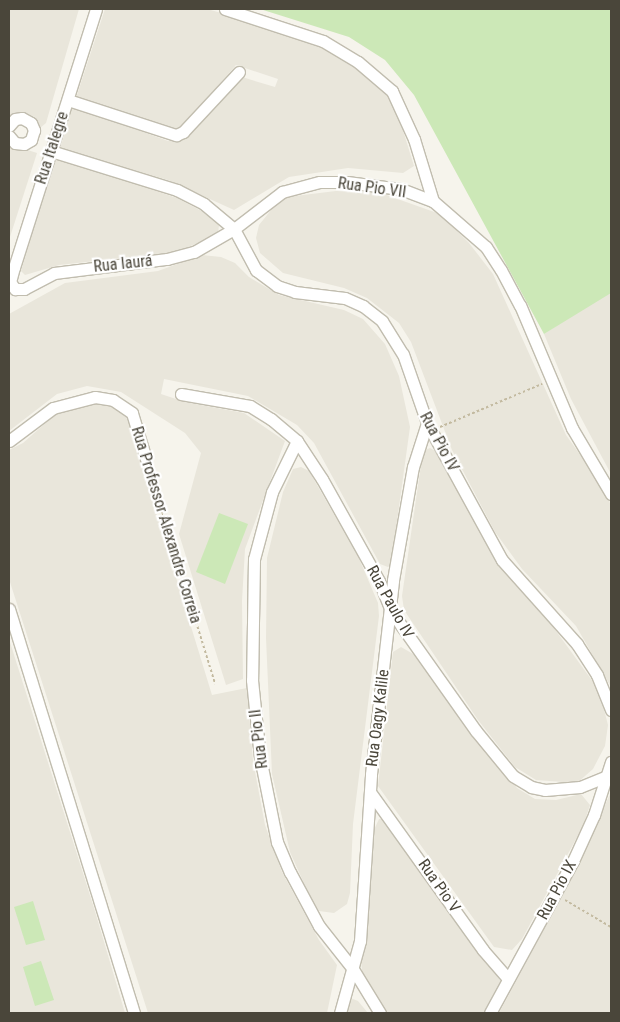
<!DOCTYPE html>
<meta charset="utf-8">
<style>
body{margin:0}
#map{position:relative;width:620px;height:1022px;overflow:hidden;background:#f6f4ec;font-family:"Roboto Condensed",sans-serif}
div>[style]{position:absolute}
.residential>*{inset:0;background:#e9e6db}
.green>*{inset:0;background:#cce8b7}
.path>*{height:2px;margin-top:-1px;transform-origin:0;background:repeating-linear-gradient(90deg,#c3baa0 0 2.5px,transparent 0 5px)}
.roads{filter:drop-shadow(1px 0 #c1bdaf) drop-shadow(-1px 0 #c1bdaf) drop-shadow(0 1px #c1bdaf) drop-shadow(0 -1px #c1bdaf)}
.street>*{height:11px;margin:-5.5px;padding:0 5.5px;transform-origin:5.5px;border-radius:5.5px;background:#fff}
span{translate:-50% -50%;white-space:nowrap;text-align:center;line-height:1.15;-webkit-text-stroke:4.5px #fff;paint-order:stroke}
.street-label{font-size:16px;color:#4a463a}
.frame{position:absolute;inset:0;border:10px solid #4a463a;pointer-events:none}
</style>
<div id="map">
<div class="residential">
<i style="clip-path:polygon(9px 9px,79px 9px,46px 123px,40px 128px,35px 117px,23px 112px,9px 118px)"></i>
<i style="clip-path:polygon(105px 9px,207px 9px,300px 35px,345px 57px,383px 90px,397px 111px,414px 166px,403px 173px,348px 168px,289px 177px,234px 210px,168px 180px,57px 148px,70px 105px,168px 141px,176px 138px,242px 77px,275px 87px,278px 79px,236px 65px,183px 126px,174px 131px,76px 98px)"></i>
<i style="clip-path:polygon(9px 144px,37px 153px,9px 240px)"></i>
<i style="clip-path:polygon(55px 157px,177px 198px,211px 216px,219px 225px,218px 234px,177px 252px,59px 265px,25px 275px,21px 271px)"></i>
<i style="clip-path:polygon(352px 189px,375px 191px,440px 214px,469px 243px,493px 274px,566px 435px,598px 480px,611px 505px,611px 687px,576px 626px,522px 569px,495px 532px,452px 450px,411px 342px,399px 323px,367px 298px,344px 288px,283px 273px,260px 253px,256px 238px,259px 225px,276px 204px,287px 197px)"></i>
<i style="clip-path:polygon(202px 255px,221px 257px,235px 263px,249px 277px,279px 295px,344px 310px,363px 319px,385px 344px,399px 376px,410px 427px,391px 565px,388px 567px,380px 564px,314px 443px,297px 425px,248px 396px,164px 379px,161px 394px,185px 402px,244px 413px,285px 441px,245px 549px,242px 601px,243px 679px,226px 685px,179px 534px,201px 453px,185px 433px,121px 392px,87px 386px,57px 394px,9px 431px,9px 314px,65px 283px,158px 271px)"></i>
<i style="clip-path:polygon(611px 290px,611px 474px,571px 399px,544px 334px)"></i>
<i style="clip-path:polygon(104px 403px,123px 411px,128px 421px,212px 695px,247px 688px,253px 761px,265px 825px,282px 872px,319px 940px,337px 965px,327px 1013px,148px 1013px,9px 579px,9px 450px,23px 443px,58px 412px,83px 404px)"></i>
<i style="clip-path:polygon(430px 448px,437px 452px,481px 528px,599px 690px,608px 725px,605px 746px,593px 769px,577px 783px,536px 780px,515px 767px,478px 720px,404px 610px,402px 596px,423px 451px)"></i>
<i style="clip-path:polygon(301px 467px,309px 471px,358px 556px,378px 603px,379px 616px,353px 824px,350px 893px,347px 904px,334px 913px,319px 911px,311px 899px,290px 852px,272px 774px,266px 638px,267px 558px,283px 492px,293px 469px)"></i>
<i style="clip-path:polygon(9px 639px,94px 908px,125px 1013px,9px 1013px)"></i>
<i style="clip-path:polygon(401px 647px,415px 655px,517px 788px,535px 799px,556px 800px,581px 794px,590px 805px,583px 826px,522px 939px,512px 950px,494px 947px,378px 786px,393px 652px)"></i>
<i style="clip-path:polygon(611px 792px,611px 1013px,499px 1013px,575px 871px)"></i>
<i style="clip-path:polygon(379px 819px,385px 819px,502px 983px,485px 1013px,384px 1013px,371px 992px,362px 971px,361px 959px,373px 832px)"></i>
<i style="clip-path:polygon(353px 999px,358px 1001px,368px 1013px,345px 1013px,348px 1001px)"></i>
</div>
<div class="green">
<i style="clip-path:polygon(260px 9px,611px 9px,611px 293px,544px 334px,414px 95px,385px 60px,349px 37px)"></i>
<i style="clip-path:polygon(219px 513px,248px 524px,225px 584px,196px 572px)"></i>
<i style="clip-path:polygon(33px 901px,45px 940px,26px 945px,14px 907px)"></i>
<i style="clip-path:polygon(41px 961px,54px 1000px,35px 1006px,23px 967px)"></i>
</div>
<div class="path">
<i style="left:440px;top:427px;width:111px;rotate:-22.9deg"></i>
<i style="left:149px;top:469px;width:225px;rotate:72.9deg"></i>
<i style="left:565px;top:900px;width:53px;rotate:30.4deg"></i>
</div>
<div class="roads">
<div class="street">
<i style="left:96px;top:9px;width:271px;rotate:107.6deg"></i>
<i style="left:14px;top:267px;width:16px;rotate:105deg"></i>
<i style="left:10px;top:282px;width:9px;rotate:54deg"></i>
<i style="left:15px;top:289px;width:9px"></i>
<i style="left:24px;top:289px;width:34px;rotate:-28deg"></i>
<i style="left:54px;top:273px;width:114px;rotate:-7.1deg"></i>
<i style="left:167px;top:259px;width:28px;rotate:-15deg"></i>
<i style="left:194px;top:252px;width:46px;rotate:-29.9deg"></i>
<i style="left:234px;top:229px;width:61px;rotate:-37.6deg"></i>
<i style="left:282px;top:192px;width:39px;rotate:-15deg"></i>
<i style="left:320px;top:182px;width:27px"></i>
<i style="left:347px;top:182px;width:54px;rotate:7.4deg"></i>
<i style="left:401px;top:189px;width:34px;rotate:21deg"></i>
<i style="left:225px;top:9px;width:103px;rotate:18.1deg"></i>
<i style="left:323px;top:41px;width:41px;rotate:31deg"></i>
<i style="left:358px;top:62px;width:45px;rotate:40.5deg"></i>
<i style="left:392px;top:91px;width:53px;rotate:65.4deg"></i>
<i style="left:414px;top:139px;width:65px;rotate:73deg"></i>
<i style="left:433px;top:201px;width:70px;rotate:41deg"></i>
<i style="left:486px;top:247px;width:27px;rotate:57deg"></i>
<i style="left:501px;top:270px;width:40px;rotate:62deg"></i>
<i style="left:520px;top:305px;width:134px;rotate:67.1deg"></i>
<i style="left:572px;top:428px;width:77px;rotate:59.4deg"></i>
<i style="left:68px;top:100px;width:114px;rotate:18deg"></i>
<i style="left:176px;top:135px;width:8px;rotate:-23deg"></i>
<i style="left:183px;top:132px;width:82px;rotate:-47deg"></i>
<i style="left:9px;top:126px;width:9px;rotate:-49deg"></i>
<i style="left:15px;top:119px;width:7px;rotate:-8deg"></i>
<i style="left:22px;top:118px;width:10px;rotate:29deg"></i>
<i style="left:31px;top:123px;width:8px;rotate:67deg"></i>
<i style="left:34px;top:130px;width:10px;rotate:107deg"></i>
<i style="left:31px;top:140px;width:8px;rotate:150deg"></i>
<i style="left:24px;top:144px;width:9px;rotate:-174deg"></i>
<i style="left:15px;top:143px;width:9px;rotate:-131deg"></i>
<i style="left:51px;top:151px;width:132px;rotate:17.2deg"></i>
<i style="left:177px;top:190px;width:30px;rotate:27deg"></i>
<i style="left:204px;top:204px;width:39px;rotate:40deg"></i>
<i style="left:234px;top:229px;width:47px;rotate:61.8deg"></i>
<i style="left:256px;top:270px;width:26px;rotate:37deg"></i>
<i style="left:277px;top:286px;width:19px;rotate:18deg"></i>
<i style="left:295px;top:292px;width:50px;rotate:6.8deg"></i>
<i style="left:345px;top:298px;width:20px;rotate:24deg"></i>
<i style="left:363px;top:306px;width:24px;rotate:38deg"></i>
<i style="left:382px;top:321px;width:39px;rotate:58deg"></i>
<i style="left:403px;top:354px;width:73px;rotate:70.8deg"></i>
<i style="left:427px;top:423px;width:156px;rotate:61.3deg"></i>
<i style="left:502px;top:560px;width:113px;rotate:48.2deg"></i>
<i style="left:577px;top:644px;width:37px;rotate:57deg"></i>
<i style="left:597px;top:675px;width:38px;rotate:68deg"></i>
<i style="left:181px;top:394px;width:70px;rotate:9.9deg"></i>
<i style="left:250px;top:406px;width:25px;rotate:32deg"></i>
<i style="left:271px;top:419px;width:34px;rotate:40deg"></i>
<i style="left:297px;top:441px;width:45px;rotate:56.7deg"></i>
<i style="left:322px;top:479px;width:117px;rotate:60.8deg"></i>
<i style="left:379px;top:581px;width:32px;rotate:68deg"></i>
<i style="left:391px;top:611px;width:147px;rotate:54.7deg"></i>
<i style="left:476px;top:731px;width:58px;rotate:50.6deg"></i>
<i style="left:513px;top:776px;width:21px;rotate:31deg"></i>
<i style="left:531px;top:787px;width:14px;rotate:12deg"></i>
<i style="left:545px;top:790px;width:35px;rotate:-5deg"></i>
<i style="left:580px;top:787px;width:29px;rotate:-22deg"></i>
<i style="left:9px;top:441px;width:55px;rotate:-36.9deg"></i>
<i style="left:53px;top:408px;width:43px;rotate:-14.7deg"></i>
<i style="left:95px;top:397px;width:18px;rotate:9deg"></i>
<i style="left:113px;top:400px;width:23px;rotate:34deg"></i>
<i style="left:132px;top:413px;width:48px;rotate:73.1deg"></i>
<i style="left:297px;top:441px;width:57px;rotate:116.1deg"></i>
<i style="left:272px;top:492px;width:69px;rotate:105deg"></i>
<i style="left:254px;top:559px;width:121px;rotate:90.9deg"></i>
<i style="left:252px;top:680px;width:77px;rotate:84.1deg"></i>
<i style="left:260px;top:757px;width:87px;rotate:78.7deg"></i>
<i style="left:277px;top:842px;width:33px;rotate:67deg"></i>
<i style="left:290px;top:872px;width:61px;rotate:61.8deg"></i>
<i style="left:319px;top:926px;width:55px;rotate:51.7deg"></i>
<i style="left:353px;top:969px;width:52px;rotate:58.5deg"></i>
<i style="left:9px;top:609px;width:423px;rotate:72.8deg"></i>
<i style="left:370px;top:792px;width:194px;rotate:54.4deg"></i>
<i style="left:483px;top:950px;width:38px;rotate:49deg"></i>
<i style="left:340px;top:1013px;width:75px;rotate:-74.5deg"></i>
<i style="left:360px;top:941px;width:167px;rotate:-86.2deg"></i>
<i style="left:371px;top:774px;width:195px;rotate:-83.5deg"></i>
<i style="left:393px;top:580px;width:115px;rotate:-80deg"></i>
<i style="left:413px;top:467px;width:46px;rotate:-72.3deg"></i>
<i style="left:490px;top:1013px;width:173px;rotate:-61.4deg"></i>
<i style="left:573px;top:861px;width:51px;rotate:-65.5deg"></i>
<i style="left:594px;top:815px;width:56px;rotate:-72.2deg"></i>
</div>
</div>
<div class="street-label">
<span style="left:52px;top:148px;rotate:-72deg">Rua Italegre</span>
<span style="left:372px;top:188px;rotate:8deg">Rua Pio VII</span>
<span style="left:123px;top:264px;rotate:-6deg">Rua Iaurá</span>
<span style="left:439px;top:442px;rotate:62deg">Rua Pio IV</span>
<span style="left:166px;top:525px;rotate:73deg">Rua Professor Alexandre Correia</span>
<span style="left:390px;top:602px;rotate:61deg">Rua Paulo IV</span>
<span style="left:378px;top:718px;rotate:-83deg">Rua Oagy Kalile</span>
<span style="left:259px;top:739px;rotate:-97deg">Rua Pio II</span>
<span style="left:439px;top:886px;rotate:55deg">Rua Pio V</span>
<span style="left:557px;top:890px;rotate:-62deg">Rua Pio IX</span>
</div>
<div class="frame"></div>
</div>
